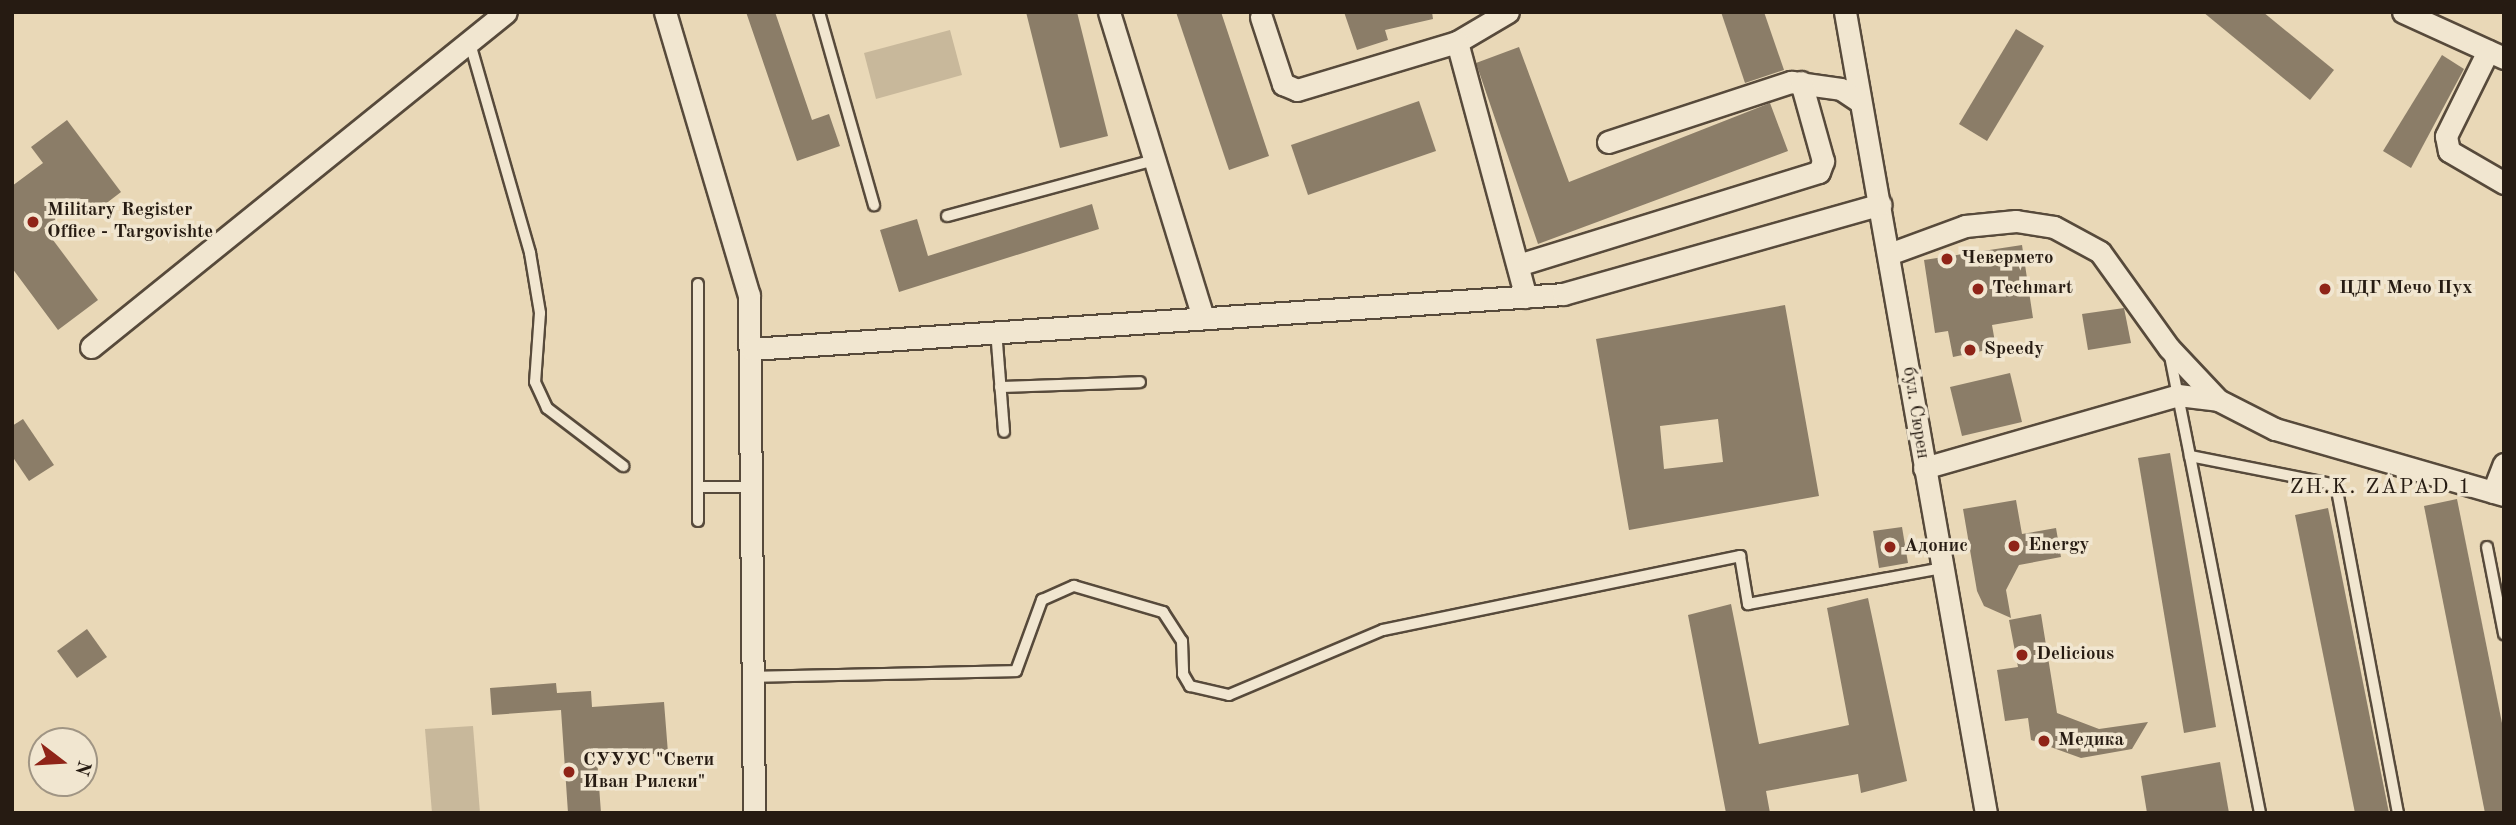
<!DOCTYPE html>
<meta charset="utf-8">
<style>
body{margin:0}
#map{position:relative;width:2516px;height:825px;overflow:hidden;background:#e9d8b7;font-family:"Old Standard TT",serif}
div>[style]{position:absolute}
.green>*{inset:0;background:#c8b89b}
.building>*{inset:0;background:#8b7d68}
.roads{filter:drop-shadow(2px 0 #574a3b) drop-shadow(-2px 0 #574a3b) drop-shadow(0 2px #574a3b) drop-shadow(0 -2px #574a3b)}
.lane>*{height:10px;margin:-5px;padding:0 5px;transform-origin:5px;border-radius:5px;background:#f1e6d0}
.street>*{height:21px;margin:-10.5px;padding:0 10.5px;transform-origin:10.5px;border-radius:10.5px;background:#f1e6d0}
.dots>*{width:19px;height:19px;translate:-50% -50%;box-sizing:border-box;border:4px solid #f1e6d0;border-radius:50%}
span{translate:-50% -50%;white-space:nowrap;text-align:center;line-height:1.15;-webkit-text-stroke:7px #f1e6d0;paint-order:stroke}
.poi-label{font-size:19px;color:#261b12;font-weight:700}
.left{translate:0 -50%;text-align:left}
.street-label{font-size:19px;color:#261b12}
.neighbourhood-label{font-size:21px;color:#261b12;letter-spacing:2px}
.frame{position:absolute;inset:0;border:14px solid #261b12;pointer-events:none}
.north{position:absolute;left:28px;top:727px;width:70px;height:70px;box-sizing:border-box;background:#f1e6d0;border:2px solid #a09584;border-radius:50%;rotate:107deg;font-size:19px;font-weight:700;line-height:28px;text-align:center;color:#261b12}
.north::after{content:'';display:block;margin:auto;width:24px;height:32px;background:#8f2418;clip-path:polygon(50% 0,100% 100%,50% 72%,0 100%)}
</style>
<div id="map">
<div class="green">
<i style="clip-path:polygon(950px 30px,962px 75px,876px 99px,864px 53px)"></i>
<i style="clip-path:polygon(473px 726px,480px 813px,432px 813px,425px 729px)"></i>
</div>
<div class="building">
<i style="clip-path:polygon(746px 12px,775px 12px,812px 120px,829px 114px,840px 146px,797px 161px)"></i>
<i style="clip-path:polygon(1026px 12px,1077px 12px,1108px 136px,1060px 148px)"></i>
<i style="clip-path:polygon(1176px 12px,1221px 12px,1269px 156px,1229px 170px)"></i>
<i style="clip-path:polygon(1344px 12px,1432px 12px,1433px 19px,1385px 30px,1388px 40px,1357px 50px)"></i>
<i style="clip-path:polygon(1721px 12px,1764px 12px,1784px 70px,1745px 83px)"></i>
<i style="clip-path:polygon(2203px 12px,2263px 12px,2334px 70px,2310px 100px)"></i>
<i style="clip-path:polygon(2016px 29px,2044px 46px,1987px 141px,1959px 124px)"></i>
<i style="clip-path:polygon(1519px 47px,1569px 182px,1770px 103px,1788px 151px,1538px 244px,1476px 63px)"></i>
<i style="clip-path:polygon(2442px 55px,2464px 69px,2411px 168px,2383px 151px)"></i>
<i style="clip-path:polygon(1419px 101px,1436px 151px,1308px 195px,1291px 145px)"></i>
<i style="clip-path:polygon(67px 120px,121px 192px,91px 215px,80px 201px,44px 228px,98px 300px,58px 330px,12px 268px,12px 186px,43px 163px,31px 147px)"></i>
<i style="clip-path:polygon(1092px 204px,1099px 229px,899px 292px,880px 230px,917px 219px,928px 256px)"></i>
<i style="clip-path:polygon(2022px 245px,2033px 318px,1992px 325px,1996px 348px,1953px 357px,1948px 331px,1935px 333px,1924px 260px)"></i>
<i style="clip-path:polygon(evenodd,1785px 305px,1819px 496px,1629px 530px,1596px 339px,1785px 305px,1718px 419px,1723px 462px,1664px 469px,1660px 426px,1718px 419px)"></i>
<i style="clip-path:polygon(2124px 308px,2131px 343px,2088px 350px,2082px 314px)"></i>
<i style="clip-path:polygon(2010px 373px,2022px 422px,1962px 436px,1950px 387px)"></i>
<i style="clip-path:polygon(23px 419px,54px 465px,29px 481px,12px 456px,12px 426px)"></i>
<i style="clip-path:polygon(2170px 453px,2216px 727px,2184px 733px,2138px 458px)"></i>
<i style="clip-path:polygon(2457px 499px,2504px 733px,2504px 813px,2485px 813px,2424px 506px)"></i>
<i style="clip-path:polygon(2016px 500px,2022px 534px,2056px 528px,2061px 557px,2019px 565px,2006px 590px,2011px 618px,1984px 606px,1977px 591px,1963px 509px)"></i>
<i style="clip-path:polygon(2328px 508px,2333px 532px,2389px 813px,2355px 813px,2295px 515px)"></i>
<i style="clip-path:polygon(1902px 527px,1908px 563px,1879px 568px,1873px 531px)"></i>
<i style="clip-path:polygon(1868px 598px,1907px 781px,1861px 793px,1858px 774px,1766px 791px,1770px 813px,1726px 813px,1688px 615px,1731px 604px,1759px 744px,1849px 725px,1827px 608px)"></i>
<i style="clip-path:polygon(2041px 614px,2057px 713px,2099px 729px,2148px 722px,2132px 749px,2081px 758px,2031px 740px,2028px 718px,2005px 721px,1997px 670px,2018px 667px,2009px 620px)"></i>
<i style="clip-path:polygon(87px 629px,107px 657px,77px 678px,57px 651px)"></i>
<i style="clip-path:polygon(556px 683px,557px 693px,591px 691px,592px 707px,664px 702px,668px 753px,597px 758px,601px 813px,568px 813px,561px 710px,492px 715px,490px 688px)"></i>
<i style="clip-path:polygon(2220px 762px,2229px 813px,2147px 813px,2141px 776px)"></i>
</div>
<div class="roads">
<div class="lane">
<i style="left:819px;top:12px;width:201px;rotate:74.1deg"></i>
<i style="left:469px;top:40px;width:222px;rotate:74deg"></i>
<i style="left:530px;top:253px;width:61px;rotate:80.5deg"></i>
<i style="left:540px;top:313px;width:69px;rotate:94.1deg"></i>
<i style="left:535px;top:382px;width:29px;rotate:65deg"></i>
<i style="left:547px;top:408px;width:96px;rotate:37.3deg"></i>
<i style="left:947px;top:216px;width:215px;rotate:-15.1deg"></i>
<i style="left:996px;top:330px;width:102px;rotate:85.5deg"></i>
<i style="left:2170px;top:356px;width:102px;rotate:78.7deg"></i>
<i style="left:1000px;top:387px;width:140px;rotate:-2deg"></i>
<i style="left:698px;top:487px;width:51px"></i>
<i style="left:698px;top:521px;width:237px;rotate:-90deg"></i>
<i style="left:2487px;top:547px;width:89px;rotate:78.9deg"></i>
<i style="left:752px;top:677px;width:264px;rotate:-1.3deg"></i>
<i style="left:1016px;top:671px;width:76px;rotate:-69.9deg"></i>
<i style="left:1042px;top:600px;width:35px;rotate:-24deg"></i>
<i style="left:1074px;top:586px;width:93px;rotate:16.3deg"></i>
<i style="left:1163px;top:612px;width:35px;rotate:57deg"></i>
<i style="left:1182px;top:641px;width:33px;rotate:88deg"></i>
<i style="left:1183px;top:674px;width:14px;rotate:60deg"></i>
<i style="left:1190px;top:686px;width:40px;rotate:13deg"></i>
<i style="left:1229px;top:695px;width:167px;rotate:-22.9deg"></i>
<i style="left:1383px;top:630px;width:365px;rotate:-11.7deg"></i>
<i style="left:1740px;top:556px;width:49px;rotate:80.5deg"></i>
<i style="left:1748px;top:604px;width:197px;rotate:-10.5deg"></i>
<i style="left:2260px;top:813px;width:364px;rotate:-101.1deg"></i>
<i style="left:2190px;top:456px;width:149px;rotate:11.2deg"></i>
<i style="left:2336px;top:485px;width:334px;rotate:79.3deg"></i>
</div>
<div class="street">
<i style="left:665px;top:12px;width:295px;rotate:73.5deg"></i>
<i style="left:749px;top:295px;width:518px;rotate:89.45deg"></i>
<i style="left:1109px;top:12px;width:320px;rotate:72.9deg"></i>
<i style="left:1845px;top:12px;width:813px;rotate:80.02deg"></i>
<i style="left:2403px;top:12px;width:111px;rotate:24.5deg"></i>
<i style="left:1261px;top:17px;width:71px;rotate:71.8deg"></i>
<i style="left:1283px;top:84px;width:15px;rotate:23deg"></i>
<i style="left:1297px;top:90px;width:167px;rotate:-16.7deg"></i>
<i style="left:1457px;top:42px;width:59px;rotate:-30.5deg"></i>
<i style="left:1457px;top:42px;width:264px;rotate:74.9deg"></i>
<i style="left:2488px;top:51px;width:95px;rotate:116.3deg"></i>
<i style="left:2446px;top:136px;width:15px;rotate:79deg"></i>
<i style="left:2449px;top:151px;width:64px;rotate:30.2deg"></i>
<i style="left:1608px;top:142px;width:193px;rotate:-18.2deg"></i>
<i style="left:1791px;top:82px;width:50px;rotate:8deg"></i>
<i style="left:1841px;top:89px;width:23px;rotate:34deg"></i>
<i style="left:1889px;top:254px;width:81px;rotate:-20.2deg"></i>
<i style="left:1965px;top:226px;width:51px;rotate:-5.6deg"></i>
<i style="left:2016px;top:221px;width:38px;rotate:9deg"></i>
<i style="left:2054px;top:227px;width:52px;rotate:28.5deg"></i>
<i style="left:2100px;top:252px;width:118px;rotate:54.3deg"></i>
<i style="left:2169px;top:348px;width:71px;rotate:46.7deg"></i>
<i style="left:2218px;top:400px;width:64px;rotate:27deg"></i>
<i style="left:2275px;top:429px;width:238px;rotate:16.1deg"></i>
<i style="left:1518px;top:265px;width:315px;rotate:-17.2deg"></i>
<i style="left:1819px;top:172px;width:12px;rotate:-70deg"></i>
<i style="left:1823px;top:161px;width:82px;rotate:-105.6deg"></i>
<i style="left:91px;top:347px;width:533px;rotate:-38.91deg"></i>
<i style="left:751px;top:349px;width:814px;rotate:-3.87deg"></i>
<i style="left:1563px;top:294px;width:330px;rotate:-15.8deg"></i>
<i style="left:1924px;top:468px;width:264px;rotate:-16deg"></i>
<i style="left:2178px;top:395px;width:40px;rotate:7.1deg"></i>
<i style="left:2493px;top:492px;width:30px;rotate:-69deg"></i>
</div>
</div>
<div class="dots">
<i style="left:33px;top:222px;background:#8f2418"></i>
<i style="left:1947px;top:259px;background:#8f2418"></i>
<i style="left:1978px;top:289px;background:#8f2418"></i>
<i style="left:2325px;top:289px;background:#8f2418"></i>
<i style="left:1970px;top:350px;background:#8f2418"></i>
<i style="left:2014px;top:546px;background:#8f2418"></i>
<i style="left:1890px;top:547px;background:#8f2418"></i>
<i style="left:2022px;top:655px;background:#8f2418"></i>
<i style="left:2044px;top:741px;background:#8f2418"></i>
<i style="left:569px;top:772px;background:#8f2418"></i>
</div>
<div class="poi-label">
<span class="left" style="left:47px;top:222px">Military Register<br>Office - Targovishte</span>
<span class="left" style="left:1961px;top:259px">Чевермето</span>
<span class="left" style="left:1992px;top:289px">Techmart</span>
<span class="left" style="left:2339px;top:289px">ЦДГ Мечо Пух</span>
<span class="left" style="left:1984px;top:350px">Speedy</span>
<span class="left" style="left:2028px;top:546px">Energy</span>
<span class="left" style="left:1904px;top:547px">Адонис</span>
<span class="left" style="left:2036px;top:655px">Delicious</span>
<span class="left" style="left:2058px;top:741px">Медика</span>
<span class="left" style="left:583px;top:772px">СУУУС "Свети<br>Иван Рилски"</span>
</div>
<div class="street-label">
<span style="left:1915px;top:413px;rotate:81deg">бул. Сюрен</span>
</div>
<div class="neighbourhood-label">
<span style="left:2381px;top:488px">ZH.K. ZAPAD 1</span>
</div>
<div class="frame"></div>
<div class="north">N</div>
</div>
